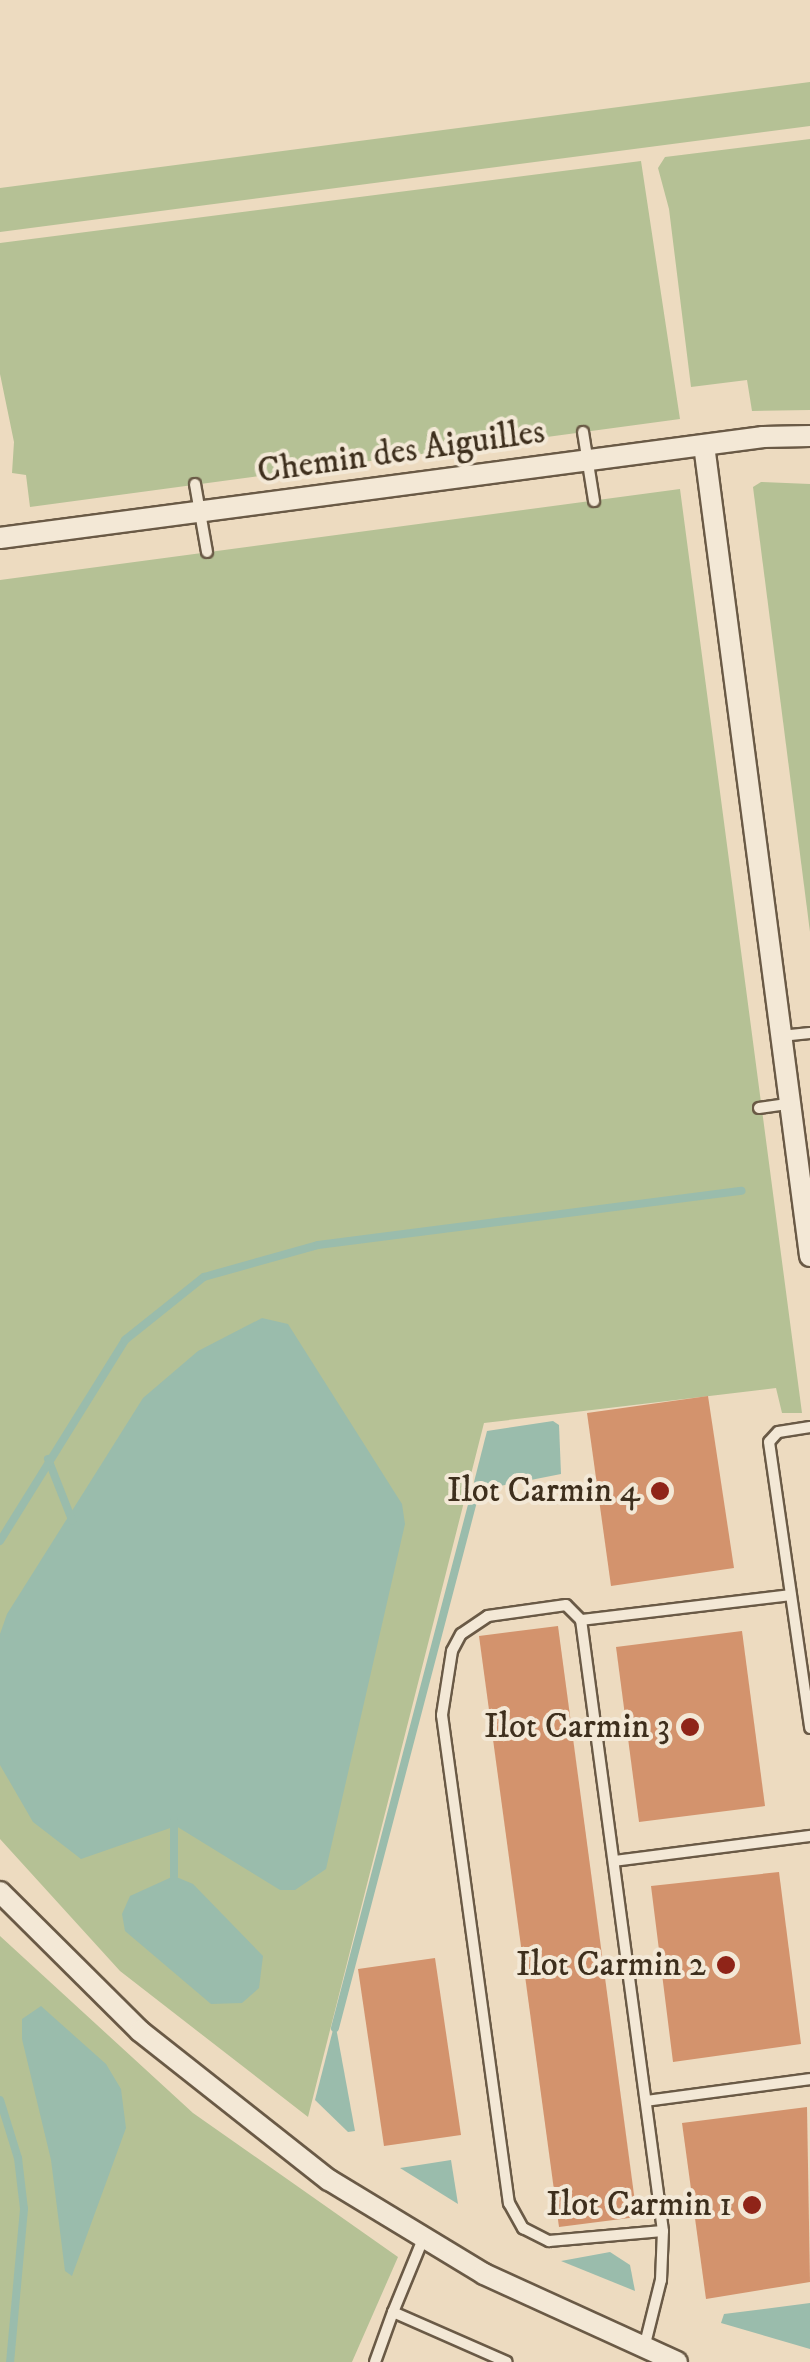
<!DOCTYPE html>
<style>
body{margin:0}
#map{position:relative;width:810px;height:2362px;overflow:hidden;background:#eddbc0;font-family:"IM FELL DW Pica",serif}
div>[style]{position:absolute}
.green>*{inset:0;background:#b5c195}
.water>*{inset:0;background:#9abcac}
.stream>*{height:8px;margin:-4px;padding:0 4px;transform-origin:4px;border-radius:4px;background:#9abcac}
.building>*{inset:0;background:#d3936d}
.roads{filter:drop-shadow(2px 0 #6a5a46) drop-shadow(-2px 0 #6a5a46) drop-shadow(0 2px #6a5a46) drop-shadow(0 -2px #6a5a46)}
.lane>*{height:10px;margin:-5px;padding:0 5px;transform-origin:5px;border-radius:5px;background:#f3e8d6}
.street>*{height:20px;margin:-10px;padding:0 10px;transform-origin:10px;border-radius:10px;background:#f3e8d6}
.dots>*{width:28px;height:28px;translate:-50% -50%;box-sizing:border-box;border:5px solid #f3e8d6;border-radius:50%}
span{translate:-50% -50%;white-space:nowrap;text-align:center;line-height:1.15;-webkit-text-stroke:8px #f3e8d6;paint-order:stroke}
.street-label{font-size:35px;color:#3e2f1d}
.poi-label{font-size:35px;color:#3e2f1d}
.right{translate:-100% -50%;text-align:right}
</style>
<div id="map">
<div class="green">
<i style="clip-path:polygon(810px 82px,810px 126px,0 232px,0 188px)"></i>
<i style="clip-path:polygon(810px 139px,810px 410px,752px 411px,747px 380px,691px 387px,669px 209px,658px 168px,665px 157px)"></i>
<i style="clip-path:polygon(641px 161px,680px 419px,30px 507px,26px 475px,12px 473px,14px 442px,0 374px,0 243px)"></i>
<i style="clip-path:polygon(761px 482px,810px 484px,810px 932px,753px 487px)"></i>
<i style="clip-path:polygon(680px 489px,802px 1413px,782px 1413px,776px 1388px,484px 1423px,308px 2117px,120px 1971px,0 1839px,0 580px)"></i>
<i style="clip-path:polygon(0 1936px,193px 2113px,398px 2257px,352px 2362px,0 2362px)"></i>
</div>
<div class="water">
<i style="clip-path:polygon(262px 1318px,288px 1324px,402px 1504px,405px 1524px,326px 1869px,295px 1890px,280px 1890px,176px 1826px,81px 1859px,33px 1822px,0 1765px,0 1634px,7px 1614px,143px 1398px,198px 1351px)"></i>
<i style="clip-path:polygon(553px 1421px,559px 1425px,561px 1474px,480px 1490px,474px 1482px,487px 1431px)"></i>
<i style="clip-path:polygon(174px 1876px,193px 1884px,263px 1956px,259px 1988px,242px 2003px,211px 2004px,125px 1931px,122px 1914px,130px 1896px)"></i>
<i style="clip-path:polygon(41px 2006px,106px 2064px,121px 2089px,126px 2128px,72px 2276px,65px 2271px,51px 2160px,22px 2039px,22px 2019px)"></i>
<i style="clip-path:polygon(335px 2022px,355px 2131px,348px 2132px,315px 2100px)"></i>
<i style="clip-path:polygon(451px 2160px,458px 2204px,400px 2168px)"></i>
<i style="clip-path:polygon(610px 2252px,630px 2265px,635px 2291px,561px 2261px)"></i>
<i style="clip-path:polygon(810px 2303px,810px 2349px,721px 2323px,724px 2314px)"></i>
</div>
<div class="stream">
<i style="left:48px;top:1459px;width:66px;rotate:68.5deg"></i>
<i style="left:0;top:1541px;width:237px;rotate:-58.1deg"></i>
<i style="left:125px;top:1340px;width:101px;rotate:-38.6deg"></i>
<i style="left:204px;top:1277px;width:118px;rotate:-15.7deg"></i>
<i style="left:318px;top:1245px;width:427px;rotate:-7.3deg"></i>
<i style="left:174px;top:1820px;width:56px;rotate:90deg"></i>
<i style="left:335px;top:2028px;width:560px;rotate:-75.32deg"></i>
<i style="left:0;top:2100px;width:61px;rotate:72.8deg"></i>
<i style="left:18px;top:2158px;width:51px;rotate:83.3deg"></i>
<i style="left:24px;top:2209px;width:154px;rotate:95.2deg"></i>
</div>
<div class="building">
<i style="clip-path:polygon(708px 1396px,734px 1568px,611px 1586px,587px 1413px)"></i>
<i style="clip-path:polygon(558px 1626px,637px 2217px,559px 2227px,479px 1636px)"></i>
<i style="clip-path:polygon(742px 1631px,765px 1806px,639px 1822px,616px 1647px)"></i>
<i style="clip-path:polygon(779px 1872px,801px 2044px,673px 2062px,651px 1886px)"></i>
<i style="clip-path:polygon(435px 1958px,461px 2135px,384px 2146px,358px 1969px)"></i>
<i style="clip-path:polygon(807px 2107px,810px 2282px,706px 2299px,682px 2123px)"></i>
</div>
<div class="roads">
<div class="lane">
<i style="left:583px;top:432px;width:70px;rotate:80.9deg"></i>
<i style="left:195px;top:484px;width:69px;rotate:80deg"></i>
<i style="left:781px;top:1036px;width:29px;rotate:-6deg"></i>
<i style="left:759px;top:1108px;width:30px;rotate:-8deg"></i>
<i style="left:810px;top:1427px;width:32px;rotate:171deg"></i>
<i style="left:778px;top:1432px;width:13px;rotate:132deg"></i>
<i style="left:769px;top:1442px;width:289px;rotate:81.8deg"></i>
<i style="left:581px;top:1620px;width:211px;rotate:-6.8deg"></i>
<i style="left:614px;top:1861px;width:198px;rotate:-7.3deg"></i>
<i style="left:646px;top:2101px;width:165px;rotate:-7.6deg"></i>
<i style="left:423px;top:2239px;width:79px;rotate:112.3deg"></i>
<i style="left:393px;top:2312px;width:124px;rotate:23.7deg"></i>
<i style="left:644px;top:2348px;width:70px;rotate:-76deg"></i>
<i style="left:661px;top:2280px;width:49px;rotate:-87.7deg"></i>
<i style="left:663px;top:2231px;width:616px;rotate:-97.64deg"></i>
<i style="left:581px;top:1620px;width:21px;rotate:-135deg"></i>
<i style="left:566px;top:1605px;width:79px;rotate:172deg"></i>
<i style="left:488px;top:1616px;width:32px;rotate:146deg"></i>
<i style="left:461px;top:1634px;width:19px;rotate:118deg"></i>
<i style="left:452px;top:1651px;width:65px;rotate:98.9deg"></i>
<i style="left:442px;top:1715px;width:493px;rotate:82.2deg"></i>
<i style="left:509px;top:2203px;width:29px;rotate:61deg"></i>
<i style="left:523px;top:2228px;width:29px;rotate:27deg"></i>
<i style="left:549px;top:2241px;width:114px;rotate:-5deg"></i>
<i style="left:375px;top:2362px;width:53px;rotate:-70.2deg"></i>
</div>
<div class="street">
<i style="left:704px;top:445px;width:818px;rotate:82.55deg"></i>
<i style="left:0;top:538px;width:770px;rotate:-7.54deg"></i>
<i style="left:763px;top:437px;width:47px;rotate:-1.2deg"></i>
<i style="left:0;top:1892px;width:197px;rotate:44.8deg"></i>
<i style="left:140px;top:2031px;width:241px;rotate:38.3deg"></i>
<i style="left:329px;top:2180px;width:181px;rotate:31.2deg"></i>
<i style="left:484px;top:2274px;width:212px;rotate:24.5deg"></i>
</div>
</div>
<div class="dots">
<i style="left:660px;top:1491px;background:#8f2418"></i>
<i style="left:690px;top:1727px;background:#8f2418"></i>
<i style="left:726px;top:1965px;background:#8f2418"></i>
<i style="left:752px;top:2205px;background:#8f2418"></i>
</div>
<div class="street-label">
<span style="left:401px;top:452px;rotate:-8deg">Chemin des Aiguilles</span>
</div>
<div class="poi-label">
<span class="right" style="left:640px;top:1491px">Ilot Carmin 4</span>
<span class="right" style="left:670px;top:1727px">Ilot Carmin 3</span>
<span class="right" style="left:706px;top:1965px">Ilot Carmin 2</span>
<span class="right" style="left:732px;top:2205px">Ilot Carmin 1</span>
</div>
</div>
